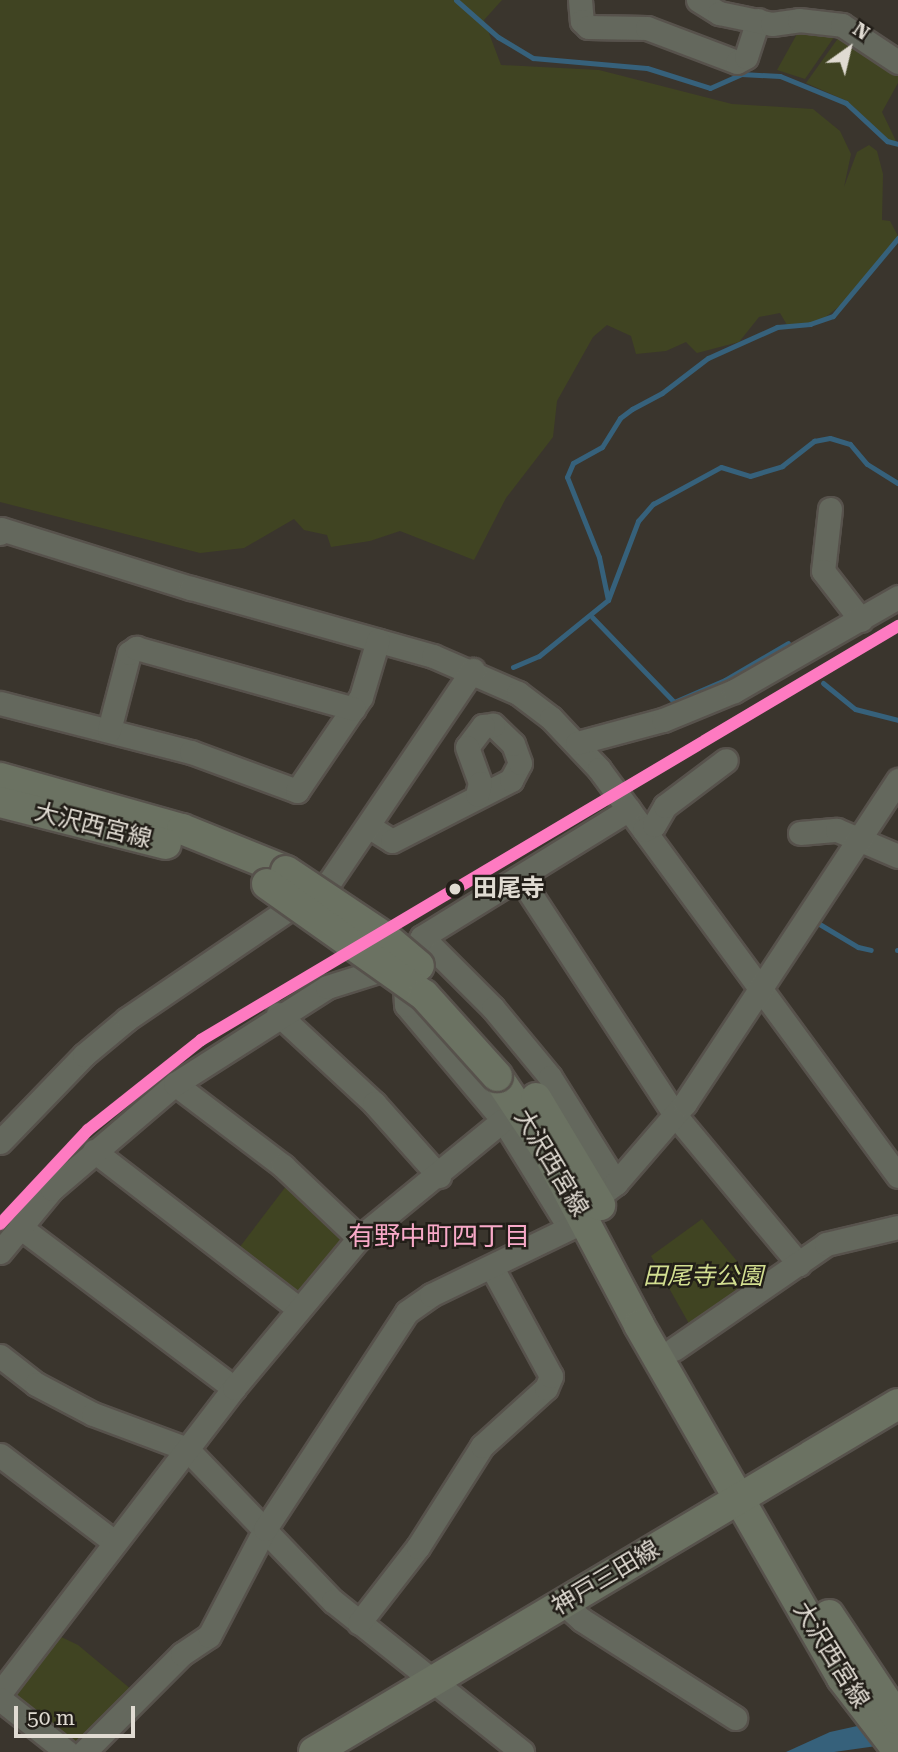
<!DOCTYPE html>
<meta charset="utf-8">
<style>
body{margin:0}
#map{position:relative;width:898px;height:1752px;overflow:hidden;background:#3a352d;font-family:"Roboto Serif","Noto Sans JP",serif}
div>[style]{position:absolute}
.green>*{inset:0;background:#404422}
.water>*{inset:0;background:#36617b}
.stream>*{height:5px;margin:-2.5px;padding:0 2.5px;transform-origin:2.5px;border-radius:2.5px;background:#36617b}
.roads{filter:drop-shadow(2px 0 #57524c) drop-shadow(-2px 0 #57524c) drop-shadow(0 2px #57524c) drop-shadow(0 -2px #57524c)}
.minor>*{height:23px;margin:-11.5px;padding:0 11.5px;transform-origin:11.5px;border-radius:11.5px;background:#64685d}
.major>*{height:30px;margin:-15px;padding:0 15px;transform-origin:15px;border-radius:15px;background:#6b7262}
.bridges{filter:drop-shadow(2px 0 #57524c) drop-shadow(-2px 0 #57524c) drop-shadow(0 2px #57524c) drop-shadow(0 -2px #57524c)}
.major-bridge>*{height:30px;margin:-15px;padding:0 15px;transform-origin:15px;border-radius:15px;background:#6b7262}
.rail-1>*{height:12px;margin:-6px;padding:0 6px;transform-origin:6px;border-radius:6px;background:#fe7ac1}
.dots>*{width:19px;height:19px;translate:-50% -50%;box-sizing:border-box;border:4px solid #221e18;border-radius:50%}
span{translate:-50% -50%;white-space:nowrap;text-align:center;line-height:1.15;-webkit-text-stroke:5px #221e18;paint-order:stroke}
.street-label{font-size:24px;color:#e0dbd2}
.stop-label{font-size:24px;color:#e0dbd2;font-weight:700}
.left{translate:0 -50%;text-align:left}
.park-label{font-size:24px;color:#d2de90;font-style:italic}
.neighbourhood-label{font-size:26px;color:#f8a9c8}
.north{position:absolute;left:814px;top:14px;width:70px;height:70px;-webkit-text-stroke:5px #221e18;paint-order:stroke;rotate:34deg;font-size:19px;font-weight:700;line-height:28px;text-align:center;color:#e0dbd2}
.north::after{content:'';display:block;margin:auto;width:24px;height:32px;background:#e0dbd2;clip-path:polygon(50% 0,100% 100%,50% 72%,0 100%)}
.scale{position:absolute;left:14px;top:1706px;width:121px;height:32px;box-sizing:border-box;border:4px solid #e0dbd2;border-top:0;padding-left:9px;font-size:21px;line-height:24px;white-space:nowrap;color:#e0dbd2;-webkit-text-stroke:5px #221e18;paint-order:stroke}
</style>
<div id="map">
<div class="green">
<i style="clip-path:polygon(0 0,502px 0,484px 20px,501px 65px,599px 70px,732px 104px,813px 109px,840px 131px,851px 154px,844px 187px,857px 152px,869px 145px,877px 151px,883px 174px,882px 220px,890px 221px,898px 236px,845px 302px,819px 322px,787px 325px,780px 313px,759px 317px,739px 342px,697px 353px,686px 342px,666px 351px,636px 354px,631px 336px,607px 325px,593px 337px,557px 401px,553px 437px,506px 498px,474px 560px,400px 531px,370px 541px,331px 547px,327px 535px,304px 530px,294px 519px,244px 548px,200px 553px,0 502px)"></i>
<i style="clip-path:polygon(802px 25px,839px 30px,805px 79px,777px 70px)"></i>
<i style="clip-path:polygon(844px 30px,898px 68px,898px 83px,882px 112px,896px 141px,891px 142px,847px 101px,806px 83px)"></i>
<i style="clip-path:polygon(290px 1181px,347px 1242px,303px 1294px,294px 1297px,236px 1252px)"></i>
<i style="clip-path:polygon(702px 1219px,756px 1284px,692px 1329px,651px 1256px)"></i>
<i style="clip-path:polygon(55px 1634px,78px 1645px,132px 1690px,83px 1743px,71px 1745px,12px 1700px,10px 1689px)"></i>
</div>
<div class="water">
<i style="clip-path:polygon(898px 1717px,898px 1743px,834px 1752px,786px 1752px,830px 1732px)"></i>
</div>
<div class="stream">
<i style="left:456px;top:0;width:56px;rotate:41.4deg"></i>
<i style="left:498px;top:37px;width:41px;rotate:31deg"></i>
<i style="left:533px;top:58px;width:114px;rotate:5deg"></i>
<i style="left:647px;top:68px;width:66px;rotate:17.6deg"></i>
<i style="left:710px;top:88px;width:34px;rotate:-24deg"></i>
<i style="left:741px;top:74px;width:39px;rotate:3deg"></i>
<i style="left:780px;top:76px;width:71px;rotate:22.2deg"></i>
<i style="left:846px;top:103px;width:56px;rotate:42.8deg"></i>
<i style="left:887px;top:141px;width:11px;rotate:15deg"></i>
<i style="left:608px;top:600px;width:85px;rotate:-69.2deg"></i>
<i style="left:638px;top:521px;width:23px;rotate:-49deg"></i>
<i style="left:653px;top:504px;width:77px;rotate:-28.6deg"></i>
<i style="left:721px;top:467px;width:30px;rotate:17deg"></i>
<i style="left:750px;top:476px;width:34px;rotate:-17deg"></i>
<i style="left:782px;top:466px;width:41px;rotate:-38deg"></i>
<i style="left:814px;top:441px;width:16px;rotate:-11deg"></i>
<i style="left:830px;top:438px;width:21px;rotate:17deg"></i>
<i style="left:850px;top:444px;width:26px;rotate:50deg"></i>
<i style="left:867px;top:464px;width:36px;rotate:32deg"></i>
<i style="left:592px;top:617px;width:118px;rotate:46deg"></i>
<i style="left:674px;top:702px;width:56px;rotate:-23.3deg"></i>
<i style="left:725px;top:680px;width:73px;rotate:-30.4deg"></i>
<i style="left:513px;top:667px;width:28px;rotate:-23deg"></i>
<i style="left:539px;top:656px;width:89px;rotate:-39.1deg"></i>
<i style="left:608px;top:600px;width:44px;rotate:-101.8deg"></i>
<i style="left:599px;top:557px;width:86px;rotate:-111.8deg"></i>
<i style="left:567px;top:477px;width:15px;rotate:-67deg"></i>
<i style="left:573px;top:463px;width:33px;rotate:-29deg"></i>
<i style="left:602px;top:447px;width:34px;rotate:-58deg"></i>
<i style="left:620px;top:418px;width:15px;rotate:-37deg"></i>
<i style="left:632px;top:409px;width:34px;rotate:-28deg"></i>
<i style="left:662px;top:393px;width:58px;rotate:-37.3deg"></i>
<i style="left:708px;top:358px;width:76px;rotate:-24.2deg"></i>
<i style="left:777px;top:327px;width:33px;rotate:-5deg"></i>
<i style="left:810px;top:324px;width:24px;rotate:-19deg"></i>
<i style="left:833px;top:316px;width:102px;rotate:-50.2deg"></i>
<i style="left:823px;top:683px;width:41px;rotate:39.1deg"></i>
<i style="left:855px;top:709px;width:44px;rotate:14.3deg"></i>
<i style="left:816px;top:922px;width:49px;rotate:30.8deg"></i>
<i style="left:858px;top:947px;width:13px;rotate:13deg"></i>
<i style="left:897px;top:950px;width:1px"></i>
</div>
<div class="roads">
<div class="minor">
<i style="left:580px;top:0;width:21px;rotate:85deg"></i>
<i style="left:582px;top:21px;width:8px;rotate:45deg"></i>
<i style="left:588px;top:27px;width:59px;rotate:1deg"></i>
<i style="left:647px;top:28px;width:96px;rotate:20.7deg"></i>
<i style="left:737px;top:62px;width:10px;rotate:-29deg"></i>
<i style="left:746px;top:57px;width:39px;rotate:-72deg"></i>
<i style="left:698px;top:0;width:25px;rotate:32deg"></i>
<i style="left:719px;top:13px;width:54px;rotate:11.7deg"></i>
<i style="left:772px;top:24px;width:27px;rotate:-8deg"></i>
<i style="left:799px;top:20px;width:43px;rotate:6.6deg"></i>
<i style="left:842px;top:25px;width:67px;rotate:33.5deg"></i>
<i style="left:830px;top:509px;width:62px;rotate:96.4deg"></i>
<i style="left:823px;top:571px;width:62px;rotate:52.2deg"></i>
<i style="left:0;top:533px;width:4px;rotate:-76deg"></i>
<i style="left:1px;top:529px;width:199px;rotate:17.3deg"></i>
<i style="left:191px;top:588px;width:251px;rotate:15.7deg"></i>
<i style="left:433px;top:656px;width:93px;rotate:23.5deg"></i>
<i style="left:518px;top:693px;width:41px;rotate:37.1deg"></i>
<i style="left:551px;top:718px;width:70px;rotate:46.7deg"></i>
<i style="left:599px;top:769px;width:505px;rotate:53.7deg"></i>
<i style="left:0;top:703px;width:197px;rotate:14.4deg"></i>
<i style="left:191px;top:752px;width:113px;rotate:20.2deg"></i>
<i style="left:297px;top:791px;width:114px;rotate:-55.8deg"></i>
<i style="left:361px;top:697px;width:59px;rotate:-73.4deg"></i>
<i style="left:109px;top:730px;width:80px;rotate:-75.4deg"></i>
<i style="left:129px;top:653px;width:9px;rotate:-36deg"></i>
<i style="left:136px;top:648px;width:226px;rotate:15.6deg"></i>
<i style="left:577px;top:743px;width:89px;rotate:-15deg"></i>
<i style="left:663px;top:720px;width:77px;rotate:-22.2deg"></i>
<i style="left:734px;top:691px;width:189px;rotate:-29.8deg"></i>
<i style="left:368px;top:826px;width:28px;rotate:32deg"></i>
<i style="left:392px;top:841px;width:134px;rotate:-27.1deg"></i>
<i style="left:511px;top:780px;width:19px;rotate:-62deg"></i>
<i style="left:520px;top:763px;width:20px;rotate:-110deg"></i>
<i style="left:513px;top:744px;width:28px;rotate:-136deg"></i>
<i style="left:493px;top:725px;width:10px;rotate:174deg"></i>
<i style="left:483px;top:726px;width:26px;rotate:127deg"></i>
<i style="left:467px;top:747px;width:38px;rotate:70deg"></i>
<i style="left:480px;top:783px;width:12px;rotate:104deg"></i>
<i style="left:644px;top:830px;width:11px;rotate:-27deg"></i>
<i style="left:654px;top:825px;width:22px;rotate:-60deg"></i>
<i style="left:665px;top:806px;width:76px;rotate:-37deg"></i>
<i style="left:800px;top:833px;width:37px;rotate:-5deg"></i>
<i style="left:837px;top:830px;width:66px;rotate:23.1deg"></i>
<i style="left:520px;top:878px;width:283px;rotate:56.8deg"></i>
<i style="left:675px;top:1115px;width:194px;rotate:50.2deg"></i>
<i style="left:422px;top:937px;width:100px;rotate:45deg"></i>
<i style="left:493px;top:1008px;width:89px;rotate:50.4deg"></i>
<i style="left:550px;top:1077px;width:125px;rotate:58.1deg"></i>
<i style="left:278px;top:1014px;width:131px;rotate:42.8deg"></i>
<i style="left:374px;top:1103px;width:98px;rotate:48.3deg"></i>
<i style="left:175px;top:1084px;width:136px;rotate:37.2deg"></i>
<i style="left:283px;top:1166px;width:105px;rotate:43.5deg"></i>
<i style="left:0;top:1142px;width:121px;rotate:-46deg"></i>
<i style="left:84px;top:1055px;width:56px;rotate:-39.9deg"></i>
<i style="left:127px;top:1019px;width:245px;rotate:-34.2deg"></i>
<i style="left:330px;top:881px;width:255px;rotate:-55.9deg"></i>
<i style="left:94px;top:1151px;width:257px;rotate:37.6deg"></i>
<i style="left:596px;top:1198px;width:25px;rotate:-37deg"></i>
<i style="left:616px;top:1183px;width:106px;rotate:-49.2deg"></i>
<i style="left:685px;top:1103px;width:387px;rotate:-56.6deg"></i>
<i style="left:20px;top:1227px;width:268px;rotate:37deg"></i>
<i style="left:569px;top:1227px;width:126px;rotate:-121.7deg"></i>
<i style="left:503px;top:1120px;width:150px;rotate:-130.1deg"></i>
<i style="left:406px;top:1005px;width:39px;rotate:-93deg"></i>
<i style="left:404px;top:966px;width:34px;rotate:-58deg"></i>
<i style="left:422px;top:937px;width:243px;rotate:-31.7deg"></i>
<i style="left:0;top:1252px;width:82px;rotate:-50.5deg"></i>
<i style="left:52px;top:1189px;width:162px;rotate:-40.5deg"></i>
<i style="left:175px;top:1084px;width:180px;rotate:-32.5deg"></i>
<i style="left:327px;top:987px;width:70px;rotate:-17.4deg"></i>
<i style="left:674px;top:1349px;width:185px;rotate:-34.6deg"></i>
<i style="left:826px;top:1244px;width:74px;rotate:-13.3deg"></i>
<i style="left:0;top:1356px;width:46px;rotate:37.9deg"></i>
<i style="left:36px;top:1384px;width:64px;rotate:27.8deg"></i>
<i style="left:93px;top:1414px;width:100px;rotate:20.4deg"></i>
<i style="left:187px;top:1449px;width:211px;rotate:46.2deg"></i>
<i style="left:333px;top:1601px;width:242px;rotate:38.6deg"></i>
<i style="left:0;top:1455px;width:143px;rotate:37.3deg"></i>
<i style="left:563px;top:1603px;width:25px;rotate:42deg"></i>
<i style="left:582px;top:1620px;width:182px;rotate:32.6deg"></i>
<i style="left:359px;top:1623px;width:96px;rotate:-52.2deg"></i>
<i style="left:418px;top:1547px;width:120px;rotate:-57.6deg"></i>
<i style="left:482px;top:1446px;width:86px;rotate:-42.2deg"></i>
<i style="left:546px;top:1388px;width:13px;rotate:-67deg"></i>
<i style="left:551px;top:1376px;width:123px;rotate:-118.6deg"></i>
<i style="left:0;top:1693px;width:384px;rotate:-52.5deg"></i>
<i style="left:234px;top:1388px;width:195px;rotate:-50.2deg"></i>
<i style="left:359px;top:1238px;width:186px;rotate:-39.3deg"></i>
<i style="left:0;top:1699px;width:85px;rotate:38.3deg"></i>
<i style="left:84px;top:1752px;width:139px;rotate:-45deg"></i>
<i style="left:182px;top:1654px;width:32px;rotate:-34deg"></i>
<i style="left:209px;top:1636px;width:121px;rotate:-62.4deg"></i>
<i style="left:265px;top:1529px;width:259px;rotate:-56.8deg"></i>
<i style="left:407px;top:1312px;width:29px;rotate:-35deg"></i>
<i style="left:431px;top:1295px;width:172px;rotate:-25.8deg"></i>
</div>
<div class="major">
<i style="left:0;top:778px;width:189px;rotate:15.7deg"></i>
<i style="left:182px;top:829px;width:112px;rotate:22deg"></i>
<i style="left:0;top:802px;width:171px;rotate:14.2deg"></i>
<i style="left:497px;top:1076px;width:90px;rotate:56.3deg"></i>
<i style="left:547px;top:1151px;width:197px;rotate:62.1deg"></i>
<i style="left:639px;top:1325px;width:407px;rotate:60.1deg"></i>
<i style="left:842px;top:1678px;width:92px;rotate:52.5deg"></i>
<i style="left:536px;top:1098px;width:125px;rotate:59.1deg"></i>
<i style="left:829px;top:1615px;width:125px;rotate:56.4deg"></i>
<i style="left:314px;top:1752px;width:680px;rotate:-30.79deg"></i>
</div>
</div>
<div class="bridges">
<div class="major-bridge">
<i style="left:286px;top:871px;width:120px;rotate:33.8deg"></i>
<i style="left:386px;top:938px;width:43px;rotate:40.3deg"></i>
<i style="left:267px;top:884px;width:192px;rotate:35.3deg"></i>
<i style="left:424px;top:995px;width:109px;rotate:48deg"></i>
</div>
</div>
<div class="rail-1">
<i style="left:0;top:1224px;width:129px;rotate:-46.9deg"></i>
<i style="left:88px;top:1130px;width:144px;rotate:-38.5deg"></i>
<i style="left:201px;top:1040px;width:811px;rotate:-30.71deg"></i>
</div>
<div class="dots">
<i style="left:455px;top:889px;background:#e0dbd2"></i>
</div>
<div class="street-label">
<span style="left:93px;top:826px;rotate:14deg">大沢西宮線</span>
<span style="left:551px;top:1163px;rotate:59deg">大沢西宮線</span>
<span style="left:606px;top:1578px;rotate:-31deg">神戸三田線</span>
<span style="left:831px;top:1655px;rotate:58deg">大沢西宮線</span>
</div>
<div class="stop-label">
<span class="left" style="left:473px;top:889px">田尾寺</span>
</div>
<div class="park-label">
<span style="left:703px;top:1277px">田尾寺公園</span>
</div>
<div class="neighbourhood-label">
<span style="left:439px;top:1237px">有野中町四丁目</span>
</div>
<div class="north">N</div>
<div class="scale">50 m</div>
</div>
